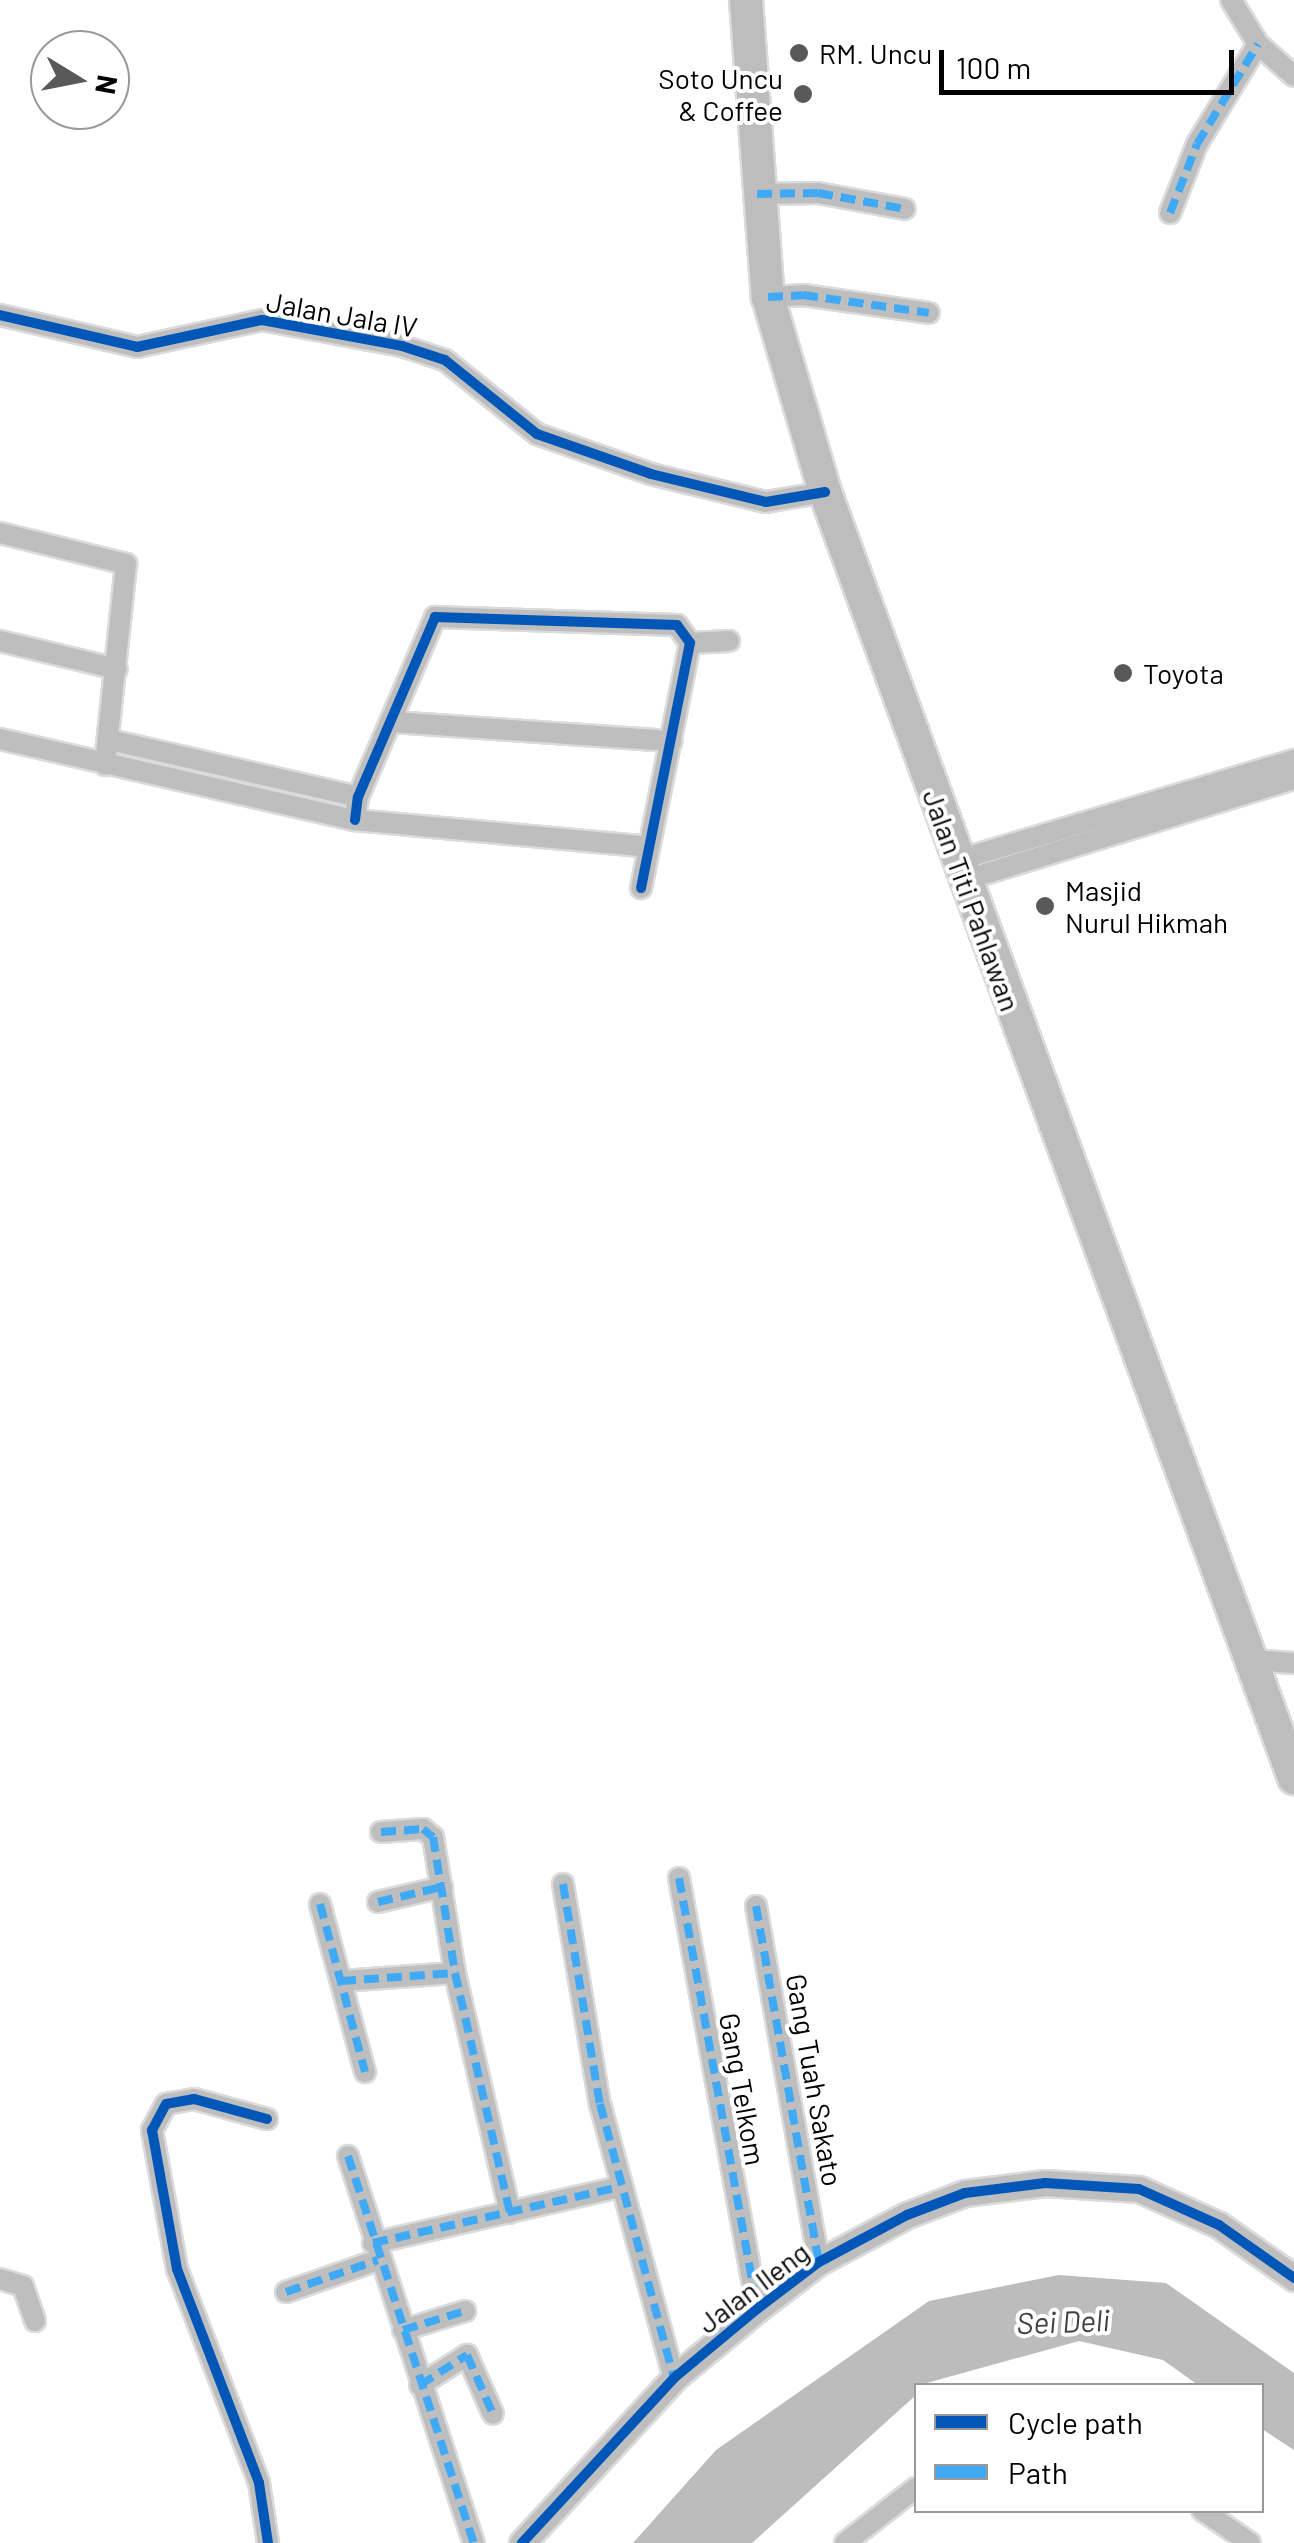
<!DOCTYPE html>
<style>
body{margin:0}
#map{position:relative;width:1294px;height:2543px;overflow:hidden;background:#fff;font-family:Barlow,sans-serif}
div>[style]{position:absolute}
.water>*{inset:0;background:#bcbcbc}
.roads{filter:drop-shadow(2px 0 #dbdbdb) drop-shadow(-2px 0 #dbdbdb) drop-shadow(0 2px #dbdbdb) drop-shadow(0 -2px #dbdbdb)}
.minor>*{height:20px;margin:-10px;padding:0 10px;transform-origin:10px;border-radius:10px;background:#bebebe}
.tertiary>*{height:25px;margin:-12.5px;padding:0 12.5px;transform-origin:12.5px;border-radius:12.5px;background:#bebebe}
.primary>*{height:32px;margin:-16px;padding:0 16px;transform-origin:16px;border-radius:16px;background:#bdbdbd}
.quiet>*{height:8px;margin-top:-4px;transform-origin:0;background:repeating-linear-gradient(90deg,#3fa9f5 0 15px,transparent 0 23px)}
.cycleway>*{height:10px;margin:-5px;padding:0 5px;transform-origin:5px;border-radius:5px;background:#0057b8}
.dots>*{width:28px;height:28px;translate:-50% -50%;box-sizing:border-box;border:5px solid #fff;border-radius:50%}
span{translate:-50% -50%;white-space:nowrap;text-align:center;line-height:1.15;-webkit-text-stroke:8px #fff;paint-order:stroke}
.poi-label{font-size:28px;color:#000}
.left{translate:0 -50%;text-align:left}
.right{translate:-100% -50%;text-align:right}
.street-label{font-size:28px;color:#000}
.water-label{font-size:30px;color:#414141;font-style:italic}
.legend{position:absolute;left:914px;top:2383px;width:350px;height:130px;box-sizing:border-box;background:#fff;border:2px solid #999;margin:0;padding:12px 18px;list-style:none;font-size:30px;color:#000}
.legend li{display:flex;align-items:center;gap:20px;height:50px}
.legend b{width:50px;border:2px solid #999}
.north{position:absolute;left:30px;top:30px;width:100px;height:100px;box-sizing:border-box;background:#fff;border:2px solid #999;border-radius:50%;rotate:100deg;font-size:28px;font-weight:700;line-height:40px;text-align:center;color:#000}
.north::after{content:'';display:block;margin:auto;width:35px;height:45px;background:#595959;clip-path:polygon(50% 0,100% 100%,50% 72%,0 100%)}
.scale{position:absolute;left:939px;top:50px;width:295px;height:45px;box-sizing:border-box;border:5px solid #000;border-top:0;padding-left:12px;font-size:30px;line-height:35px;white-space:nowrap;color:#000;-webkit-text-stroke:8px #fff;paint-order:stroke}
</style>
<div id="map">
<div class="water">
<i style="clip-path:polygon(1059px 2275px,1166px 2283px,1294px 2373px,1294px 2450px,1262px 2429px,1262px 2386px,1198px 2385px,1163px 2360px,1079px 2341px,916px 2386px,916px 2395px,752px 2543px,633px 2543px,716px 2450px,929px 2301px)"></i>
</div>
<div class="roads">
<div class="minor">
<i style="left:1231px;top:0;width:52px;rotate:58.5deg"></i>
<i style="left:1258px;top:44px;width:48px;rotate:41.6deg"></i>
<i style="left:757px;top:194px;width:61px;rotate:-0.9deg"></i>
<i style="left:818px;top:193px;width:88px;rotate:10.4deg"></i>
<i style="left:1170px;top:213px;width:74px;rotate:-68.6deg"></i>
<i style="left:1197px;top:144px;width:117px;rotate:-58.6deg"></i>
<i style="left:768px;top:297px;width:35px;rotate:-3deg"></i>
<i style="left:803px;top:295px;width:127px;rotate:8.1deg"></i>
<i style="left:0;top:315px;width:141px;rotate:13.1deg"></i>
<i style="left:137px;top:347px;width:128px;rotate:-12.2deg"></i>
<i style="left:262px;top:320px;width:142px;rotate:10.5deg"></i>
<i style="left:402px;top:346px;width:45px;rotate:18deg"></i>
<i style="left:445px;top:360px;width:118px;rotate:38.8deg"></i>
<i style="left:537px;top:434px;width:121px;rotate:19.3deg"></i>
<i style="left:651px;top:474px;width:118px;rotate:13.7deg"></i>
<i style="left:766px;top:502px;width:60px;rotate:-9.6deg"></i>
<i style="left:0;top:533px;width:130px;rotate:13.8deg"></i>
<i style="left:126px;top:564px;width:202px;rotate:96deg"></i>
<i style="left:0;top:641px;width:120px;rotate:13.5deg"></i>
<i style="left:690px;top:643px;width:39px;rotate:-3deg"></i>
<i style="left:392px;top:722px;width:280px;rotate:3.9deg"></i>
<i style="left:0;top:739px;width:364px;rotate:12.9deg"></i>
<i style="left:355px;top:820px;width:295px;rotate:5.2deg"></i>
<i style="left:110px;top:740px;width:254px;rotate:12.9deg"></i>
<i style="left:355px;top:820px;width:23px;rotate:-83deg"></i>
<i style="left:358px;top:797px;width:196px;rotate:-66.8deg"></i>
<i style="left:435px;top:617px;width:242px;rotate:1.9deg"></i>
<i style="left:677px;top:625px;width:22px;rotate:54deg"></i>
<i style="left:690px;top:643px;width:250px;rotate:101.3deg"></i>
<i style="left:958px;top:860px;width:351px;rotate:-16.6deg"></i>
<i style="left:965px;top:880px;width:344px;rotate:-17.1deg"></i>
<i style="left:1250px;top:1660px;width:44px;rotate:3.9deg"></i>
<i style="left:381px;top:1832px;width:42px;rotate:-4.1deg"></i>
<i style="left:423px;top:1829px;width:13px;rotate:39deg"></i>
<i style="left:433px;top:1837px;width:138px;rotate:80.8deg"></i>
<i style="left:455px;top:1973px;width:246px;rotate:77.1deg"></i>
<i style="left:679px;top:1878px;width:438px;rotate:79.7deg"></i>
<i style="left:563px;top:1884px;width:223px;rotate:80.5deg"></i>
<i style="left:600px;top:2104px;width:284px;rotate:74.9deg"></i>
<i style="left:378px;top:1902px;width:66px;rotate:-13.2deg"></i>
<i style="left:320px;top:1904px;width:174px;rotate:75deg"></i>
<i style="left:756px;top:1906px;width:362px;rotate:80deg"></i>
<i style="left:341px;top:1981px;width:114px;rotate:-4deg"></i>
<i style="left:267px;top:2119px;width:76px;rotate:-164.7deg"></i>
<i style="left:194px;top:2099px;width:28px;rotate:170deg"></i>
<i style="left:166px;top:2104px;width:30px;rotate:118deg"></i>
<i style="left:152px;top:2130px;width:141px;rotate:79.8deg"></i>
<i style="left:177px;top:2269px;width:229px;rotate:69deg"></i>
<i style="left:259px;top:2483px;width:61px;rotate:81.5deg"></i>
<i style="left:348px;top:2156px;width:407px;rotate:72deg"></i>
<i style="left:373px;top:2243px;width:252px;rotate:-12.8deg"></i>
<i style="left:0;top:2279px;width:24px;rotate:17deg"></i>
<i style="left:23px;top:2286px;width:37px;rotate:71deg"></i>
<i style="left:286px;top:2292px;width:97px;rotate:-19.2deg"></i>
<i style="left:403px;top:2330px;width:65px;rotate:-17deg"></i>
<i style="left:420px;top:2385px;width:56px;rotate:-32.6deg"></i>
<i style="left:467px;top:2355px;width:64px;rotate:66.2deg"></i>
<i style="left:1202px;top:2510px;width:58px;rotate:34.5deg"></i>
<i style="left:845px;top:2543px;width:90px;rotate:-37.8deg"></i>
</div>
<div class="tertiary">
<i style="left:522px;top:2543px;width:224px;rotate:-47.3deg"></i>
<i style="left:674px;top:2378px;width:108px;rotate:-39.7deg"></i>
<i style="left:757px;top:2309px;width:78px;rotate:-37.2deg"></i>
<i style="left:819px;top:2262px;width:100px;rotate:-28.1deg"></i>
<i style="left:907px;top:2215px;width:62px;rotate:-20.8deg"></i>
<i style="left:965px;top:2193px;width:81px;rotate:-7.1deg"></i>
<i style="left:1045px;top:2183px;width:94px;rotate:3.7deg"></i>
<i style="left:1139px;top:2189px;width:88px;rotate:24.2deg"></i>
<i style="left:1219px;top:2225px;width:92px;rotate:35.2deg"></i>
</div>
<div class="primary">
<i style="left:746px;top:0;width:298px;rotate:85.8deg"></i>
<i style="left:768px;top:297px;width:203px;rotate:73.7deg"></i>
<i style="left:825px;top:492px;width:1369px;rotate:69.96deg"></i>
</div>
</div>
<div class="quiet">
<i style="left:757px;top:194px;width:61px;rotate:-0.9deg"></i>
<i style="left:818px;top:193px;width:88px;rotate:10.4deg"></i>
<i style="left:1170px;top:213px;width:74px;rotate:-68.6deg"></i>
<i style="left:1197px;top:144px;width:117px;rotate:-58.6deg"></i>
<i style="left:768px;top:297px;width:35px;rotate:-3deg"></i>
<i style="left:803px;top:295px;width:127px;rotate:8.1deg"></i>
<i style="left:381px;top:1832px;width:42px;rotate:-4.1deg"></i>
<i style="left:423px;top:1829px;width:13px;rotate:39deg"></i>
<i style="left:433px;top:1837px;width:138px;rotate:80.8deg"></i>
<i style="left:455px;top:1973px;width:246px;rotate:77.1deg"></i>
<i style="left:679px;top:1878px;width:438px;rotate:79.7deg"></i>
<i style="left:563px;top:1884px;width:223px;rotate:80.5deg"></i>
<i style="left:600px;top:2104px;width:284px;rotate:74.9deg"></i>
<i style="left:378px;top:1902px;width:66px;rotate:-13.2deg"></i>
<i style="left:320px;top:1904px;width:174px;rotate:75deg"></i>
<i style="left:756px;top:1906px;width:362px;rotate:80deg"></i>
<i style="left:341px;top:1981px;width:114px;rotate:-4deg"></i>
<i style="left:348px;top:2156px;width:407px;rotate:72deg"></i>
<i style="left:373px;top:2243px;width:252px;rotate:-12.8deg"></i>
<i style="left:286px;top:2292px;width:97px;rotate:-19.2deg"></i>
<i style="left:403px;top:2330px;width:65px;rotate:-17deg"></i>
<i style="left:420px;top:2385px;width:56px;rotate:-32.6deg"></i>
<i style="left:467px;top:2355px;width:64px;rotate:66.2deg"></i>
</div>
<div class="cycleway">
<i style="left:0;top:315px;width:141px;rotate:13.1deg"></i>
<i style="left:137px;top:347px;width:128px;rotate:-12.2deg"></i>
<i style="left:262px;top:320px;width:142px;rotate:10.5deg"></i>
<i style="left:402px;top:346px;width:45px;rotate:18deg"></i>
<i style="left:445px;top:360px;width:118px;rotate:38.8deg"></i>
<i style="left:537px;top:434px;width:121px;rotate:19.3deg"></i>
<i style="left:651px;top:474px;width:118px;rotate:13.7deg"></i>
<i style="left:766px;top:502px;width:60px;rotate:-9.6deg"></i>
<i style="left:355px;top:820px;width:23px;rotate:-83deg"></i>
<i style="left:358px;top:797px;width:196px;rotate:-66.8deg"></i>
<i style="left:435px;top:617px;width:242px;rotate:1.9deg"></i>
<i style="left:677px;top:625px;width:22px;rotate:54deg"></i>
<i style="left:690px;top:643px;width:250px;rotate:101.3deg"></i>
<i style="left:267px;top:2119px;width:76px;rotate:-164.7deg"></i>
<i style="left:194px;top:2099px;width:28px;rotate:170deg"></i>
<i style="left:166px;top:2104px;width:30px;rotate:118deg"></i>
<i style="left:152px;top:2130px;width:141px;rotate:79.8deg"></i>
<i style="left:177px;top:2269px;width:229px;rotate:69deg"></i>
<i style="left:259px;top:2483px;width:61px;rotate:81.5deg"></i>
<i style="left:522px;top:2543px;width:224px;rotate:-47.3deg"></i>
<i style="left:674px;top:2378px;width:108px;rotate:-39.7deg"></i>
<i style="left:757px;top:2309px;width:78px;rotate:-37.2deg"></i>
<i style="left:819px;top:2262px;width:100px;rotate:-28.1deg"></i>
<i style="left:907px;top:2215px;width:62px;rotate:-20.8deg"></i>
<i style="left:965px;top:2193px;width:81px;rotate:-7.1deg"></i>
<i style="left:1045px;top:2183px;width:94px;rotate:3.7deg"></i>
<i style="left:1139px;top:2189px;width:88px;rotate:24.2deg"></i>
<i style="left:1219px;top:2225px;width:92px;rotate:35.2deg"></i>
</div>
<div class="dots">
<i style="left:799px;top:53px;background:#595959"></i>
<i style="left:803px;top:94px;background:#595959"></i>
<i style="left:1123px;top:673px;background:#595959"></i>
<i style="left:1045px;top:906px;background:#595959"></i>
</div>
<div class="poi-label">
<span class="left" style="left:819px;top:53px">RM. Uncu</span>
<span class="right" style="left:783px;top:94px">Soto Uncu<br>&amp; Coffee</span>
<span class="left" style="left:1143px;top:673px">Toyota</span>
<span class="left" style="left:1065px;top:906px">Masjid<br>Nurul Hikmah</span>
</div>
<div class="street-label">
<span style="left:342px;top:314px;rotate:10deg">Jalan Jala IV</span>
<span style="left:972px;top:900px;rotate:70deg">Jalan Titi Pahlawan</span>
<span style="left:815px;top:2080px;rotate:80deg">Gang Tuah Sakato</span>
<span style="left:743px;top:2089px;rotate:80deg">Gang Telkom</span>
<span style="left:753px;top:2287px;rotate:-37deg">Jalan Ileng</span>
</div>
<div class="water-label">
<span style="left:1063px;top:2321px;rotate:-2deg">Sei Deli</span>
</div>
<ul class="legend">
<li><b style="height:12px;background:#0057b8"></b>Cycle path</li>
<li><b style="height:12px;background:#3fa9f5"></b>Path</li>
</ul>
<div class="north">N</div>
<div class="scale">100 m</div>
</div>
